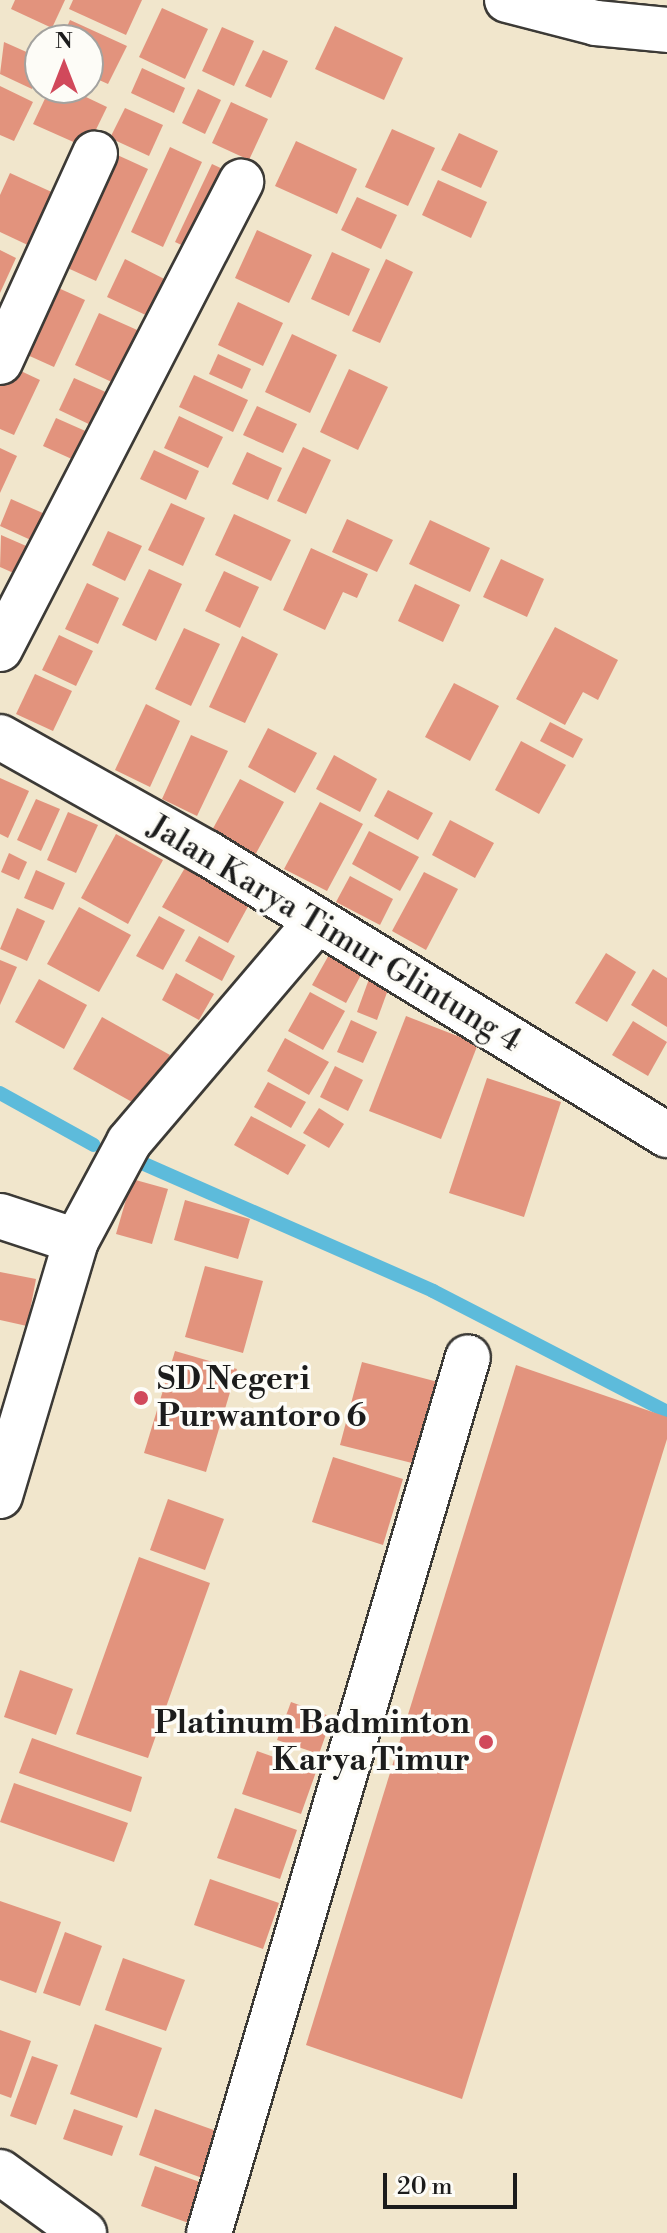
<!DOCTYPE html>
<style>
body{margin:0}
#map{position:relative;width:667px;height:2233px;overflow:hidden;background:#f1e6cc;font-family:"Libre Bodoni",serif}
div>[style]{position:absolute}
.stream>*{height:14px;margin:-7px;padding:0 7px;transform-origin:7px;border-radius:7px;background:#5dbbdb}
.building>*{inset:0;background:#e2937d}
.roads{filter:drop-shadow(2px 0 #3c3a36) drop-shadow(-2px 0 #3c3a36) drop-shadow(0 2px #3c3a36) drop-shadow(0 -2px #3c3a36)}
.street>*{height:44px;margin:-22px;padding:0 22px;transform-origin:22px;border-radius:22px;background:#fff}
.dots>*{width:22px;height:22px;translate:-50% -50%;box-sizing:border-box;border:4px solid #fdfcf7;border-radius:50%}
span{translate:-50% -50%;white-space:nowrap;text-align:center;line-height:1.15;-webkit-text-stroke:7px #fdfcf7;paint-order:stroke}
.street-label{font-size:32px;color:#1c1c1c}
.poi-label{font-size:32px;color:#1c1c1c;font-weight:700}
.left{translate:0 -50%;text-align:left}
.right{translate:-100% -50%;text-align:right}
.north{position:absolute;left:24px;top:24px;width:80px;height:80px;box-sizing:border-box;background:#fdfcf7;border:2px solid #a3a29f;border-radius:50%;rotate:0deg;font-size:22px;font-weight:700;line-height:32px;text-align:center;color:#1c1c1c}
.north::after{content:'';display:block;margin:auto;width:28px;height:36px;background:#d1495b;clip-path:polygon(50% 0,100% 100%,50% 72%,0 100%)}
.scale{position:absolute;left:383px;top:2173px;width:134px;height:36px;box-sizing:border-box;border:4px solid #1c1c1c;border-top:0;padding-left:10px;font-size:24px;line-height:28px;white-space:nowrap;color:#1c1c1c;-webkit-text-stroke:6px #fdfcf7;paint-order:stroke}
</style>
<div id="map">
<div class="stream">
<i style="left:0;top:1093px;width:107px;rotate:29deg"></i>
<i style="left:142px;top:1163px;width:318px;rotate:23.7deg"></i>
<i style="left:433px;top:1291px;width:263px;rotate:27.3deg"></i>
</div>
<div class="building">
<i style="clip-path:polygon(15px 0,65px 0,52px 28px,11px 9px)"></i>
<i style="clip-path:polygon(73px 0,142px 0,126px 35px,69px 9px)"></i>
<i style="clip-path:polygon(162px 8px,208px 29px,185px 79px,139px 57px)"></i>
<i style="clip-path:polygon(70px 20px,127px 46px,108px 84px,88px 75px,88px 40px,61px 40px)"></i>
<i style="clip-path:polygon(335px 26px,403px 58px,384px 100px,315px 69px)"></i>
<i style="clip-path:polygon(222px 27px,254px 41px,234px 86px,202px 71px)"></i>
<i style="clip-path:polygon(4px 42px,40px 58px,32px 89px,0 74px)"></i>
<i style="clip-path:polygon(263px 50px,288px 61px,271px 98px,245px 86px)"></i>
<i style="clip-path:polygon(142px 68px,185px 88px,174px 113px,131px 93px)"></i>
<i style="clip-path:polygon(0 86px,33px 102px,14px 141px,0 135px)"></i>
<i style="clip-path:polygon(50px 88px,67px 88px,107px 107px,87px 148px,33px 124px)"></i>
<i style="clip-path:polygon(198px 89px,221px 100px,205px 134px,182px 123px)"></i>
<i style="clip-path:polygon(231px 102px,268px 119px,249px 160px,212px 143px)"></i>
<i style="clip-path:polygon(125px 108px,163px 125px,149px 156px,110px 138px)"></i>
<i style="clip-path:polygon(392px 129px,435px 148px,408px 206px,365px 187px)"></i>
<i style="clip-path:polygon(459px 133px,498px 151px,481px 188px,441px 170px)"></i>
<i style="clip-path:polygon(296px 141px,357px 169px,337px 214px,275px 186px)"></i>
<i style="clip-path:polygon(170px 147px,202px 162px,163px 247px,131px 232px)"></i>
<i style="clip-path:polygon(102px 148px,148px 169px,96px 281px,50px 260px)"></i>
<i style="clip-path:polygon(212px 164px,240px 177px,201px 254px,175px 242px)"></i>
<i style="clip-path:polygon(10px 173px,56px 194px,32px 247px,0 232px,0 195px)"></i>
<i style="clip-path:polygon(438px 180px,487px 202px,471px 238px,422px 215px)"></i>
<i style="clip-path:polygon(357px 197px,397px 215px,381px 249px,341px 230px)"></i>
<i style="clip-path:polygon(257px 230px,312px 255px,289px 303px,235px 278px)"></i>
<i style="clip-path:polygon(0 250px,16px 258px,0 293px)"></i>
<i style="clip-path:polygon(332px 252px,370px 269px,349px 316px,311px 299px)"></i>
<i style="clip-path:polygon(125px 259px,182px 288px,165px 324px,107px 297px)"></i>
<i style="clip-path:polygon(386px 259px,413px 272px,380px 343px,352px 331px)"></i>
<i style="clip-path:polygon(45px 282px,85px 300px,54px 367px,14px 349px)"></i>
<i style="clip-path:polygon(238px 302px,283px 323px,263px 366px,218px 345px)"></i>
<i style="clip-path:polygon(99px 313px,153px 337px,129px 390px,75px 365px)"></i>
<i style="clip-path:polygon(292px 334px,337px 355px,310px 413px,265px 392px)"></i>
<i style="clip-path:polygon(218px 354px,251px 369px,242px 389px,209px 374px)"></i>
<i style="clip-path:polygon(8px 365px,40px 380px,14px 435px,0 429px,0 382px)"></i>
<i style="clip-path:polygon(349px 369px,388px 387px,358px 450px,320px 432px)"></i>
<i style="clip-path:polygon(194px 375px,248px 400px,233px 432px,179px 407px)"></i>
<i style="clip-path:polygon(74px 378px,126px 401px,110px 434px,59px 410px)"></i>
<i style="clip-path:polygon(257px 406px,297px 424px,283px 453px,243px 435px)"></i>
<i style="clip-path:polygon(179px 416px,223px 437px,208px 468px,164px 448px)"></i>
<i style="clip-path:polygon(56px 418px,99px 437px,85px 465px,43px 446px)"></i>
<i style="clip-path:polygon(303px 447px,331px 460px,306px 514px,277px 501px)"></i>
<i style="clip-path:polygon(0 448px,17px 456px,0 493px)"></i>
<i style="clip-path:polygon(154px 450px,199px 471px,186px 500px,140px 479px)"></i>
<i style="clip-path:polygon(247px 452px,282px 468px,268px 500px,232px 484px)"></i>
<i style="clip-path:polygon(11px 499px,45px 514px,33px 541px,0 526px)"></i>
<i style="clip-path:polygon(171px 503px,205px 518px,183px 566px,148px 550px)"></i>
<i style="clip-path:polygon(234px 514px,291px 540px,271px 581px,215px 555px)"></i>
<i style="clip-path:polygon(347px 519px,393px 540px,377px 572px,332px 552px)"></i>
<i style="clip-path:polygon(430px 520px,490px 548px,470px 592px,409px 564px)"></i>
<i style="clip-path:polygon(108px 531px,142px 546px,125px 581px,92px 565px)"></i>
<i style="clip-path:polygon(1px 535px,40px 552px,27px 579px,0 567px)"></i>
<i style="clip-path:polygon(311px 548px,368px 574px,357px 598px,343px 592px,325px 630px,283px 610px)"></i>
<i style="clip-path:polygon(501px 559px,544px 579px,527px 617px,483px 597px)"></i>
<i style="clip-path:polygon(149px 569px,182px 584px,156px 641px,122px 625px)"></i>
<i style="clip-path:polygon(224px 571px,259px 587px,240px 628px,205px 611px)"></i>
<i style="clip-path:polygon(87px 583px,119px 598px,98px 644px,65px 629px)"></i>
<i style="clip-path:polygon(415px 584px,460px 605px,443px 642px,398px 621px)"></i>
<i style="clip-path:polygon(555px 627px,618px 660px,598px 700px,583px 692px,565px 725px,516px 699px)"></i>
<i style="clip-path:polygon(184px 628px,220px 644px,191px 706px,155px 689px)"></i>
<i style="clip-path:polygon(59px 635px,93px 651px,76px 686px,42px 670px)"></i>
<i style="clip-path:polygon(242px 636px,278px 654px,245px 723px,209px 707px)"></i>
<i style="clip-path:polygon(35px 674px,72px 691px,53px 731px,16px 714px)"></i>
<i style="clip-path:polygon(454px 683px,499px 706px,470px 761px,425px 737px)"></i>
<i style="clip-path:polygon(146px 704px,180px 721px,150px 787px,115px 770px)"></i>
<i style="clip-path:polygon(550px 722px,583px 739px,573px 758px,540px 741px)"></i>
<i style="clip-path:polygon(268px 728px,317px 753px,295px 793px,248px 767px)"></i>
<i style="clip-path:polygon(191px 735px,228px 751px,197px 816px,162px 799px)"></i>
<i style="clip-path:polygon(521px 741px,566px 765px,539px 814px,495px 790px)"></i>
<i style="clip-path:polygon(334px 755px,377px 779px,360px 812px,316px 789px)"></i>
<i style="clip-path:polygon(0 778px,29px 791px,8px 838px,0 834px)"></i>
<i style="clip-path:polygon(240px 779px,284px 802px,254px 857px,210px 834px)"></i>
<i style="clip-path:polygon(388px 790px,433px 813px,418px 840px,374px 816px)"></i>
<i style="clip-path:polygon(36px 799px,60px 809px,41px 851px,17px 840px)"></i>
<i style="clip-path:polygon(320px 802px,363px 824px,327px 891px,284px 869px)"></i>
<i style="clip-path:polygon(68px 812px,98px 825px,76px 873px,47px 860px)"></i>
<i style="clip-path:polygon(450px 820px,494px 843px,475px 878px,432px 855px)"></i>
<i style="clip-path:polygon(369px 831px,419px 857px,400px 891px,352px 864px)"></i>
<i style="clip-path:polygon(116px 834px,163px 860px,128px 924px,81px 898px)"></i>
<i style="clip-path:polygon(9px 853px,27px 862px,19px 880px,1px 872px)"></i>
<i style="clip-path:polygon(186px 866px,251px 901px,228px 943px,162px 907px)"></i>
<i style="clip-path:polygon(36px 870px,65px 883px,53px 910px,24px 898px)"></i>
<i style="clip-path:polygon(424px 872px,458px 889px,426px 950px,392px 931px)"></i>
<i style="clip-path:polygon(350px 876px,393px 899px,380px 925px,336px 902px)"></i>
<i style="clip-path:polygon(79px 907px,131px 935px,99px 992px,47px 964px)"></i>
<i style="clip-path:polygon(17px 908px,45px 921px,27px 961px,0 949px)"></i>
<i style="clip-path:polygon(159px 916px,185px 930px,163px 970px,136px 956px)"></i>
<i style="clip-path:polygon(199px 936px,235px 956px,222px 981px,185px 961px)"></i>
<i style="clip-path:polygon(330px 953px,363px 971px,346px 1003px,312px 985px)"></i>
<i style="clip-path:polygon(606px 953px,636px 972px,607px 1022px,575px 1003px)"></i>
<i style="clip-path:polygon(0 960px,17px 967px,0 1005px)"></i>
<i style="clip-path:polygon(653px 969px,667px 978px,667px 1027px,631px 1005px)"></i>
<i style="clip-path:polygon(176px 973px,214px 994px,199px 1020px,162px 1000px)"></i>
<i style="clip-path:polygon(39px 979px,87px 1005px,64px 1049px,15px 1022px)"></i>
<i style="clip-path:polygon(369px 979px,389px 987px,377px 1020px,357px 1012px)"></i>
<i style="clip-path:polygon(310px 992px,345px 1011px,323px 1050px,288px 1031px)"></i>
<i style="clip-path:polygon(406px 1016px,478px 1044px,441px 1139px,369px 1111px)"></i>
<i style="clip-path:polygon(102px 1017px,170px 1055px,141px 1107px,73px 1069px)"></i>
<i style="clip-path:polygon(351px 1020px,377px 1032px,363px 1063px,337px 1052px)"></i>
<i style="clip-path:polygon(633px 1021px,667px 1042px,648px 1076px,612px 1055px)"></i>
<i style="clip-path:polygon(285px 1038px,329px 1062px,309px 1095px,267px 1071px)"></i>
<i style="clip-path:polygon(335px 1066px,363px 1080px,348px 1111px,320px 1097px)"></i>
<i style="clip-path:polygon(487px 1078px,561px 1102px,524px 1217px,449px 1193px)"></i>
<i style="clip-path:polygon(268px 1082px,306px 1102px,291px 1128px,254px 1107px)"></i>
<i style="clip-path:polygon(319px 1108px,344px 1124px,329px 1148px,303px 1133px)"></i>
<i style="clip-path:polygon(251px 1116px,306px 1145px,288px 1175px,234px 1145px)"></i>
<i style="clip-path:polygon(132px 1179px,168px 1189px,152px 1244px,116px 1234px)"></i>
<i style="clip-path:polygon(185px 1200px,250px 1219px,238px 1259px,174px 1240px)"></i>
<i style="clip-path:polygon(205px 1266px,263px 1281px,243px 1353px,185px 1337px)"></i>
<i style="clip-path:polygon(0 1272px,36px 1279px,27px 1326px,0 1320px)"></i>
<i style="clip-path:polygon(175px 1351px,237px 1369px,206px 1472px,144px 1453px)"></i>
<i style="clip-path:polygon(362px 1362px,438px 1382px,416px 1464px,340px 1445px)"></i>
<i style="clip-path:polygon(516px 1365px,667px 1417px,667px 1439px,462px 2099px,306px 2045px)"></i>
<i style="clip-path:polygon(333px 1457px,403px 1479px,383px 1545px,312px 1522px)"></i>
<i style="clip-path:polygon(168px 1499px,224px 1519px,205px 1570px,150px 1550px)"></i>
<i style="clip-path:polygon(139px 1557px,210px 1583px,148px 1758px,76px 1734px)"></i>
<i style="clip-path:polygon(20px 1670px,73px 1689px,56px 1735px,4px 1717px)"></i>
<i style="clip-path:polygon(291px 1702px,332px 1717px,319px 1754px,277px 1740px)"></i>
<i style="clip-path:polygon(32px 1738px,142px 1777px,131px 1812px,19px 1773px)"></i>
<i style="clip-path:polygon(257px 1751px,316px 1772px,301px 1814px,242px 1794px)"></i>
<i style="clip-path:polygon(14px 1783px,128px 1823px,114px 1862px,0 1822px)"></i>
<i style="clip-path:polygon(235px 1808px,297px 1830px,280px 1879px,217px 1858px)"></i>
<i style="clip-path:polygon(210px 1879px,279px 1903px,263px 1949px,194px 1925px)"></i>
<i style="clip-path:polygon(0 1901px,61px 1922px,36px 1993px,0 1980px)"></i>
<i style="clip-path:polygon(65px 1932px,102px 1946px,80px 2006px,43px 1993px)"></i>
<i style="clip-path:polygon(123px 1958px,185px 1980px,166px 2031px,105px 2010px)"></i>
<i style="clip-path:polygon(95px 2024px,162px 2048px,137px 2118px,70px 2094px)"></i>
<i style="clip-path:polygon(0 2030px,31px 2041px,11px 2098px,0 2094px)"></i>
<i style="clip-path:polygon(32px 2056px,58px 2065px,36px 2125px,10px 2116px)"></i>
<i style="clip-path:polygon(74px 2109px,123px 2126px,112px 2156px,63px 2139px)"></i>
<i style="clip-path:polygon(155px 2109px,222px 2133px,205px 2179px,139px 2155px)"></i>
<i style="clip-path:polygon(155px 2166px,211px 2186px,197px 2226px,141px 2206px)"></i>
</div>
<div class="roads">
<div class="street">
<i style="left:507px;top:0;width:92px;rotate:14.5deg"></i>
<i style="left:596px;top:23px;width:71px;rotate:5.6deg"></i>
<i style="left:0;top:362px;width:229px;rotate:-65.5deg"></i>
<i style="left:0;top:649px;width:526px;rotate:-62.7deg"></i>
<i style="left:0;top:737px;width:237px;rotate:29.3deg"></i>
<i style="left:207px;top:853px;width:540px;rotate:31.51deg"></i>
<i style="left:0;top:1216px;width:80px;rotate:18.2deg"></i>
<i style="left:76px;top:1241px;width:112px;rotate:-61.8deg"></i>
<i style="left:129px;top:1142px;width:290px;rotate:-49.6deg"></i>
<i style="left:0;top:1496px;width:266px;rotate:-73.4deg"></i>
<i style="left:0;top:2172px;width:104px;rotate:36deg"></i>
<i style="left:209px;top:2233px;width:913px;rotate:-73.53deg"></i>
</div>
</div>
<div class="dots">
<i style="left:141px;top:1398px;background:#d1495b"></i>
<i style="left:486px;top:1742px;background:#d1495b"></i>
</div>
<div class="street-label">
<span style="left:335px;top:934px;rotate:31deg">Jalan Karya Timur Glintung 4</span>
</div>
<div class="poi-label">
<span class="left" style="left:157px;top:1398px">SD Negeri<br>Purwantoro 6</span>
<span class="right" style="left:470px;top:1742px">Platinum Badminton<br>Karya Timur</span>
</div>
<div class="north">N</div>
<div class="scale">20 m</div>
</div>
